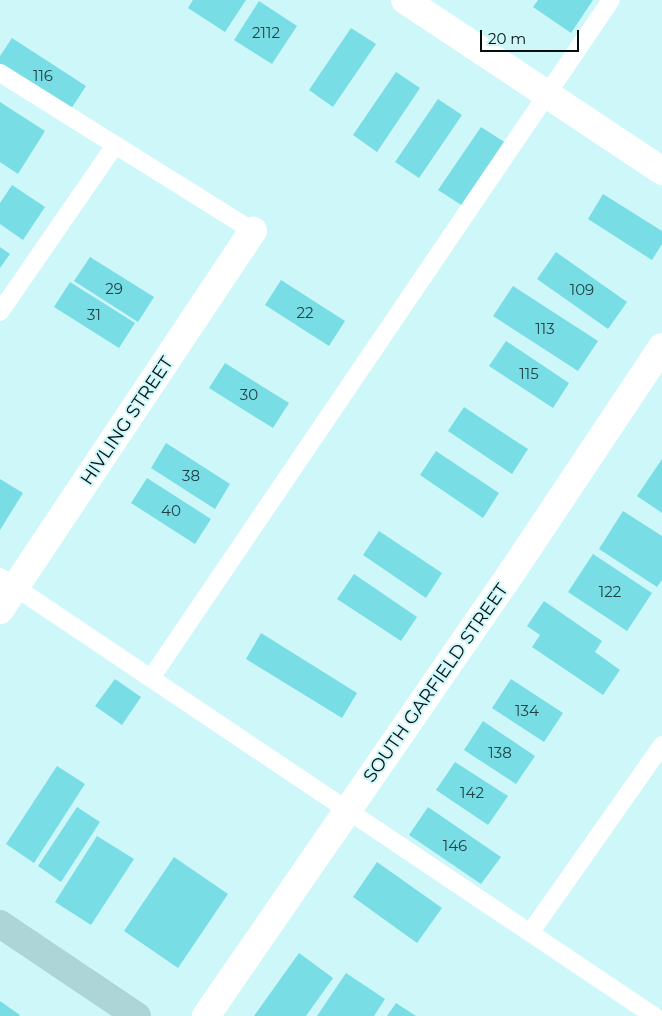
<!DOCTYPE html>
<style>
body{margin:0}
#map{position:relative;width:662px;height:1016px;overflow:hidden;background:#cef7fa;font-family:Montserrat,sans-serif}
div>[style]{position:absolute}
.building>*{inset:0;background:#79dde5}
.lane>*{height:18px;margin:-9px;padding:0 9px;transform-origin:9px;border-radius:9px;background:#fff}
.street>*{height:28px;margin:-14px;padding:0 14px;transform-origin:14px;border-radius:14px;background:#fff}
.secondary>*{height:28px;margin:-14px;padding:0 14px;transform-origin:14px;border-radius:14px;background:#add5d8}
span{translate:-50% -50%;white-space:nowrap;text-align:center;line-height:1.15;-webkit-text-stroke:4px #cef7fa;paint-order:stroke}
.number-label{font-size:15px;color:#204245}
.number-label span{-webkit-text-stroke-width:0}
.street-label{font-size:18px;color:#020e10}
.scale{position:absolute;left:480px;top:30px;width:99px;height:22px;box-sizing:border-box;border:2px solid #020e10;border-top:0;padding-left:6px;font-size:15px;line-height:18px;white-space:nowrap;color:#020e10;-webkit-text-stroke:4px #cef7fa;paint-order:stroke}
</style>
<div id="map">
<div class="building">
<i style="clip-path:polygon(193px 0,246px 0,225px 32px,188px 8px)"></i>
<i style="clip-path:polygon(538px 0,593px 0,571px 33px,533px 7px)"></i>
<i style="clip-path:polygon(259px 1px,297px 26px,272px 64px,234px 40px)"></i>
<i style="clip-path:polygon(351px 28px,376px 44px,333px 107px,309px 90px)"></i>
<i style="clip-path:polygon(12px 38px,86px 86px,69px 112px,0 66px,0 56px)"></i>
<i style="clip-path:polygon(396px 72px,420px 88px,377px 152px,353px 135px)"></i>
<i style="clip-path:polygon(438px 99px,462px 115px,419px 178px,395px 162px)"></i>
<i style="clip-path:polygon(0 102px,45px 131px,18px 174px,0 162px)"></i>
<i style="clip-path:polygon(481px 127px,506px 143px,463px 206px,438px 190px)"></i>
<i style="clip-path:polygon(12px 185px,45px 207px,23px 240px,0 224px,0 203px)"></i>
<i style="clip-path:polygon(603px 194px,662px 231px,662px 244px,652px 260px,588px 219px)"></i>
<i style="clip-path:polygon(0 247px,10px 254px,0 268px)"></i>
<i style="clip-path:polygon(556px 252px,627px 302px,608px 329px,537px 279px)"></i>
<i style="clip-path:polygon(90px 257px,154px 297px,138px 322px,74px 281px)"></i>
<i style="clip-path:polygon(281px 280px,345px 321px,329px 346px,265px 305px)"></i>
<i style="clip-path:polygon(70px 282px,135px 323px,119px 348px,54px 307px)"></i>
<i style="clip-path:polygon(513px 286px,598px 341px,578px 371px,493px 316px)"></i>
<i style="clip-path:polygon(506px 341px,569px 383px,553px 408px,489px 366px)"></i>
<i style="clip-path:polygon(225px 363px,289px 403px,273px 428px,209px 388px)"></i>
<i style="clip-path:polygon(464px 407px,528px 449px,512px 474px,448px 431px)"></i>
<i style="clip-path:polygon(166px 443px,230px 484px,215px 509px,151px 468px)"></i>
<i style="clip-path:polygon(436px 451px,499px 493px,483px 518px,420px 475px)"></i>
<i style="clip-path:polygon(662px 459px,662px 513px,637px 496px)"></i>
<i style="clip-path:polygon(147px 478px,211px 519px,195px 544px,131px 503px)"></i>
<i style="clip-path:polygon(0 479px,23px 493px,0 530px)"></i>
<i style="clip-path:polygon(623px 511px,662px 536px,662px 580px,657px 587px,599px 549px)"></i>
<i style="clip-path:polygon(379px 531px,442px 573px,426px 598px,363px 555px)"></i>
<i style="clip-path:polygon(593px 554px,652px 593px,627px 631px,568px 592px)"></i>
<i style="clip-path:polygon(354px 574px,417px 617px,401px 641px,337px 599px)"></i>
<i style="clip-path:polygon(544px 601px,602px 641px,595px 652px,620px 670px,603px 695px,532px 647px,540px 635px,527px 626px)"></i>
<i style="clip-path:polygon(261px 633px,357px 693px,342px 718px,246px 659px)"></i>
<i style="clip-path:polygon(115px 679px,141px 697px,122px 725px,95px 706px)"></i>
<i style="clip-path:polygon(511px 679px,563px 713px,544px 742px,492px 708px)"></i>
<i style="clip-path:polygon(483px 721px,535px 756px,516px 784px,464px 750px)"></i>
<i style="clip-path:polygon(455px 762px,508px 796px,488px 825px,436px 790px)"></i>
<i style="clip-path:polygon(57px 766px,85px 784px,34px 863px,6px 844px)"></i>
<i style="clip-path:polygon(77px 807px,100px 822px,61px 882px,38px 866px)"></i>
<i style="clip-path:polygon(428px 807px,501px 857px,481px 884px,409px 835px)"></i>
<i style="clip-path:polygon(97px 836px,134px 859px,91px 925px,55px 902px)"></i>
<i style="clip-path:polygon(174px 857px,228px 894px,178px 968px,124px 931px)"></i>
<i style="clip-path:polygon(377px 862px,442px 908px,417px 943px,353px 897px)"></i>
<i style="clip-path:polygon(299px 953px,333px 978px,306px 1016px,254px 1016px)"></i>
<i style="clip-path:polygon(346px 973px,385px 999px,374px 1016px,317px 1016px)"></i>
<i style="clip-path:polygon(0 1001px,20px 1015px,19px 1016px,0 1016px)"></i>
<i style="clip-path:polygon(396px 1003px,416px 1016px,387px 1016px)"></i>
</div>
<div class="lane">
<i style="left:0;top:73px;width:298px;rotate:32deg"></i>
<i style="left:0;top:312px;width:203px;rotate:-55.4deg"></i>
<i style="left:0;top:577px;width:788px;rotate:33.87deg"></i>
<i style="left:151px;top:678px;width:819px;rotate:-55.84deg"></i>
<i style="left:530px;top:933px;width:230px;rotate:-54.9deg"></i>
</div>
<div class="street">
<i style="left:405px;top:0;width:309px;rotate:33.6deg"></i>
<i style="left:0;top:610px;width:456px;rotate:-56.3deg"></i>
<i style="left:206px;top:1016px;width:543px;rotate:-55.43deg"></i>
<i style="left:514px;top:569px;width:267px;rotate:-56.3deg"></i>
</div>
<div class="secondary">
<i style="left:0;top:924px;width:165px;rotate:33.9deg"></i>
</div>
<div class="number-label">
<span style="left:266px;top:33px">2112</span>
<span style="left:43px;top:76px">116</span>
<span style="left:114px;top:289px">29</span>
<span style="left:582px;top:290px">109</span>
<span style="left:305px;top:313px">22</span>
<span style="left:94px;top:315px">31</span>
<span style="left:545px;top:329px">113</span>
<span style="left:529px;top:374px">115</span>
<span style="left:249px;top:395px">30</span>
<span style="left:191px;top:476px">38</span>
<span style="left:171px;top:511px">40</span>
<span style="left:610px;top:592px">122</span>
<span style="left:527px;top:711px">134</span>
<span style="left:500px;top:753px">138</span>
<span style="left:472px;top:793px">142</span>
<span style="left:455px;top:846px">146</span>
</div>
<div class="street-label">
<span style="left:127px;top:421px;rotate:-56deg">HIVLING STREET</span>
<span style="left:436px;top:683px;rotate:-55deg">SOUTH GARFIELD STREET</span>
</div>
<div class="scale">20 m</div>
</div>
